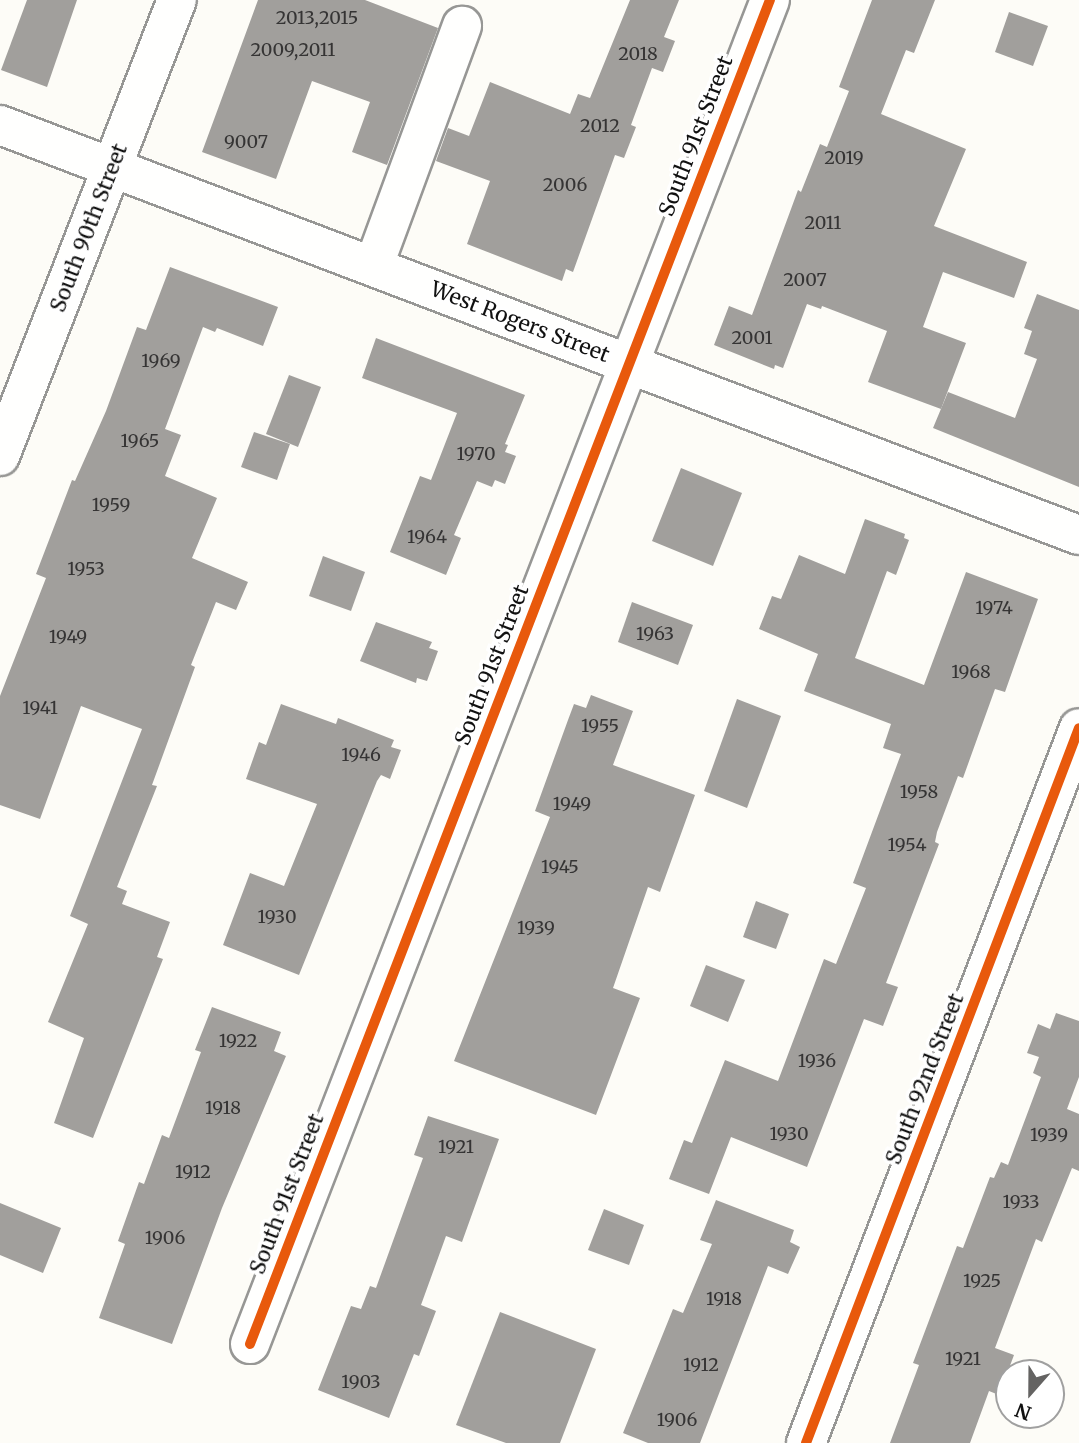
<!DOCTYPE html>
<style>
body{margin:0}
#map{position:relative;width:1079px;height:1443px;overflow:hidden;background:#fdfcf7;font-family:Merriweather,serif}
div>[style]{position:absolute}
.building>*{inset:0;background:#a19f9c}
.roads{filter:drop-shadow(2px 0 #979795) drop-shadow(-2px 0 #979795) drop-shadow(0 2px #979795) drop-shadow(0 -2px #979795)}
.minor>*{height:38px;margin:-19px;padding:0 19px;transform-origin:19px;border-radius:19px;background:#fffffe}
.cycleway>*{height:10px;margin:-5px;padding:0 5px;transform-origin:5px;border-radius:5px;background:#e8590c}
span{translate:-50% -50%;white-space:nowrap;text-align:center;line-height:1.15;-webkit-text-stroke:7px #fff;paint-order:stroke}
.number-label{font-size:18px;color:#353434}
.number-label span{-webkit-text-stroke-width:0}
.street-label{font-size:21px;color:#111}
.north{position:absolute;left:995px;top:1359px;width:70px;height:70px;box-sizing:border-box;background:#fff;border:2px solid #a0a0a0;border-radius:50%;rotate:201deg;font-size:19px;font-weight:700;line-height:28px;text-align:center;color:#111}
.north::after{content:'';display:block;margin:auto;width:24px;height:32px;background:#646362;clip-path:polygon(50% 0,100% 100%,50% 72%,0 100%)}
</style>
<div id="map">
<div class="building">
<i style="clip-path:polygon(27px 0,77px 0,47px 87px,1px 70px)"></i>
<i style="clip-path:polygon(258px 0,365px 0,438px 28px,387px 165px,352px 152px,370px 102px,312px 81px,276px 179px,202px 152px)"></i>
<i style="clip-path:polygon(630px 0,679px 0,664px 37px,675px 41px,663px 72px,652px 68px,631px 125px,636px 127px,624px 158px,615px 155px,573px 272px,566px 269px,562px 281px,467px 244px,490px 181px,436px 161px,448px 128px,469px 136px,490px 82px,570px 114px,578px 94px,590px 98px)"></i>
<i style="clip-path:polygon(872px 0,935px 0,914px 53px,906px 50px,881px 114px,966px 149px,934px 226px,1027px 262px,1014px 298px,943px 272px,923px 327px,966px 343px,941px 409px,868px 382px,887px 331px,822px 306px,821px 309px,807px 304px,783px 368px,775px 365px,774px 369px,714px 345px,729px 306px,752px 315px,798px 190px,801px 192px,820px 144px,827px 147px,849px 91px,839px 87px)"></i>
<i style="clip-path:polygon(1009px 12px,1048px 26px,1033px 66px,995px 52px)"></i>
<i style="clip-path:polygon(170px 267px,278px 307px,263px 346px,217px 328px,215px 332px,203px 327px,165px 429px,181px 435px,165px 476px,217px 498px,192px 558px,248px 582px,236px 610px,216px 602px,191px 665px,195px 667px,152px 785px,157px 786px,117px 887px,127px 891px,122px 904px,170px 922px,157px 957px,163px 959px,93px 1138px,54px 1123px,84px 1038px,48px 1022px,88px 924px,70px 916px,142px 729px,81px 706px,40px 819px,0 805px,0 696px,46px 578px,36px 574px,72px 480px,75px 481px,106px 411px,137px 327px,146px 330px)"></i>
<i style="clip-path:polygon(1037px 294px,1079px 310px,1079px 487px,933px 428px,948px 392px,1015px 418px,1037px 359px,1024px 354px,1032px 331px,1024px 328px)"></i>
<i style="clip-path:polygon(376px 338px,525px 395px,505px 444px,508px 445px,505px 452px,516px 456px,505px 484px,495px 480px,492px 487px,477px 481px,454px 535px,461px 538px,446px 575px,390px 552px,420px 476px,431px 480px,457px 413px,362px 378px)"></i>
<i style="clip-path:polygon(289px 375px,321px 387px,298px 447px,266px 434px)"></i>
<i style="clip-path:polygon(254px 432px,290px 444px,277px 480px,241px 467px)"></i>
<i style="clip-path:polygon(681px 468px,742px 493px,713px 566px,652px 541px)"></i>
<i style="clip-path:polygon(865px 519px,905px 534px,904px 538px,909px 540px,896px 575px,887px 571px,855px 658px,924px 685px,966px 572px,1038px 599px,1005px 692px,995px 689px,963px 778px,958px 776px,937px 832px,935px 842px,939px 844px,886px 983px,898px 987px,883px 1026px,864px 1019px,807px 1167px,731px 1137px,709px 1194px,669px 1179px,684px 1140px,692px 1143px,725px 1060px,778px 1081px,824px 959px,836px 964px,866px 888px,853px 883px,901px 754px,883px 748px,891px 724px,804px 691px,818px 654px,759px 629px,772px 596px,781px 599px,799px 555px,845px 574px)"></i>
<i style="clip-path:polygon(323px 556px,365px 572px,351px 611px,309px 596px)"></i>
<i style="clip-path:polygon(632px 602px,693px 625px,678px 665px,618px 642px)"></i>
<i style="clip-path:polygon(376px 622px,432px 642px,429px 648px,438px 651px,427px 681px,417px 678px,416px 683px,360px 661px)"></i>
<i style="clip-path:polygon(591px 695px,633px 711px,613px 765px,695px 795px,660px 892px,648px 887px,613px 988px,640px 998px,596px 1115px,454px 1061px,550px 817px,535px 811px,568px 720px,574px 704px,586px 708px)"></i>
<i style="clip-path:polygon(737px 699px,781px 716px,747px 808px,704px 791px)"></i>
<i style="clip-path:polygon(281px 704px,336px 724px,338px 718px,394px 740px,391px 747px,401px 750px,390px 779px,381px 775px,377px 781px,299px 975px,223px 945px,250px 873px,284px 886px,317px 804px,246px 779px,259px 742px,266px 745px)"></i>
<i style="clip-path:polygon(756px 901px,789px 914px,776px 949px,743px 937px)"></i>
<i style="clip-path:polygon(706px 965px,745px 980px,728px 1022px,690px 1006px)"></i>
<i style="clip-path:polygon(212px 1007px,281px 1032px,274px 1051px,286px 1056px,222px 1208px,172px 1344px,99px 1318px,125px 1244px,118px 1241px,139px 1182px,144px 1184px,162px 1135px,169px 1138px,201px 1052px,195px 1050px)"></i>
<i style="clip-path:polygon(1056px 1013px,1079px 1021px,1079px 1077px,1067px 1109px,1079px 1114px,1079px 1171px,1072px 1168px,1042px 1242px,1036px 1239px,995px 1348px,1014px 1355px,999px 1395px,989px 1391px,970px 1443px,890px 1443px,919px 1365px,913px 1363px,957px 1246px,963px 1248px,990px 1177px,994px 1178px,1001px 1162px,1008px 1165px,1041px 1077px,1033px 1073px,1039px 1057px,1027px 1053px,1038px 1024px,1050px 1029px)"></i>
<i style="clip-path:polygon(428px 1116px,499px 1139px,462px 1242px,446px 1236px,421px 1305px,436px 1311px,419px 1356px,414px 1354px,389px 1418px,318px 1390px,351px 1306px,361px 1309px,370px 1286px,376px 1288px,423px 1158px,414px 1155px)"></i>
<i style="clip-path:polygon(716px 1200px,794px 1230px,790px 1242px,800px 1247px,788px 1274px,768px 1266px,700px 1443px,648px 1443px,623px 1433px,673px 1309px,683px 1313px,712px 1244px,700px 1240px)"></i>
<i style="clip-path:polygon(0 1203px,61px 1228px,43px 1273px,0 1255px)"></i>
<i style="clip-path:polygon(604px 1209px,644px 1225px,629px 1265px,588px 1250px)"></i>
<i style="clip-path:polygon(500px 1312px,596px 1349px,560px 1443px,506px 1443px,456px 1425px)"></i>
</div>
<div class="roads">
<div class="minor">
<i style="left:0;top:125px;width:1154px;rotate:20.81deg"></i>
<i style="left:374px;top:265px;width:255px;rotate:-69.8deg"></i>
<i style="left:0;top:456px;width:489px;rotate:-68.8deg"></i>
<i style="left:250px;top:1344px;width:1441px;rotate:-68.85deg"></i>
<i style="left:806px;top:1443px;width:765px;rotate:-69.1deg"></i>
</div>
</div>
<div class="cycleway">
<i style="left:250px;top:1344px;width:1441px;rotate:-68.85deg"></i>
<i style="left:806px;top:1443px;width:765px;rotate:-69.1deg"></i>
</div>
<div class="number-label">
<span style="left:317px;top:18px">2013,2015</span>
<span style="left:293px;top:50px">2009,2011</span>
<span style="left:638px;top:54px">2018</span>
<span style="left:600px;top:126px">2012</span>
<span style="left:246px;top:142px">9007</span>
<span style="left:844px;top:158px">2019</span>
<span style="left:565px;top:185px">2006</span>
<span style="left:823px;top:223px">2011</span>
<span style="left:805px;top:280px">2007</span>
<span style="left:752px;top:338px">2001</span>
<span style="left:161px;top:361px">1969</span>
<span style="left:140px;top:441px">1965</span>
<span style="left:476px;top:454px">1970</span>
<span style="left:111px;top:505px">1959</span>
<span style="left:427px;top:537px">1964</span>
<span style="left:86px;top:569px">1953</span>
<span style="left:994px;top:608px">1974</span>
<span style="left:655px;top:634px">1963</span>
<span style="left:68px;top:637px">1949</span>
<span style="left:971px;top:672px">1968</span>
<span style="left:40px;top:708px">1941</span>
<span style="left:600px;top:726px">1955</span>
<span style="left:361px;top:755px">1946</span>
<span style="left:919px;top:792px">1958</span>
<span style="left:572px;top:804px">1949</span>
<span style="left:907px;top:845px">1954</span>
<span style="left:560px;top:867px">1945</span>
<span style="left:277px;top:917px">1930</span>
<span style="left:536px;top:928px">1939</span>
<span style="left:238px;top:1041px">1922</span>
<span style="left:817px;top:1061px">1936</span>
<span style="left:223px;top:1108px">1918</span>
<span style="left:789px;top:1134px">1930</span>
<span style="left:1049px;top:1135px">1939</span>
<span style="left:456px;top:1147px">1921</span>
<span style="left:193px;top:1172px">1912</span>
<span style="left:1021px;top:1202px">1933</span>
<span style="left:165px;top:1238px">1906</span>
<span style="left:982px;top:1281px">1925</span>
<span style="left:724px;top:1299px">1918</span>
<span style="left:963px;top:1359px">1921</span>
<span style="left:701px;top:1365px">1912</span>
<span style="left:361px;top:1382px">1903</span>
<span style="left:677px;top:1420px">1906</span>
</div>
<div class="street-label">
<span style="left:696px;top:136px;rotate:-69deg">South 91st Street</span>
<span style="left:89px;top:228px;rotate:-69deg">South 90th Street</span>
<span style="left:520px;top:322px;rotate:21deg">West Rogers Street</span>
<span style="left:492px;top:665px;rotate:-69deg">South 91st Street</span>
<span style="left:925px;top:1079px;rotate:-69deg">South 92nd Street</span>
<span style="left:287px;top:1194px;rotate:-69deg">South 91st Street</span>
</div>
<div class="north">N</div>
</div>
